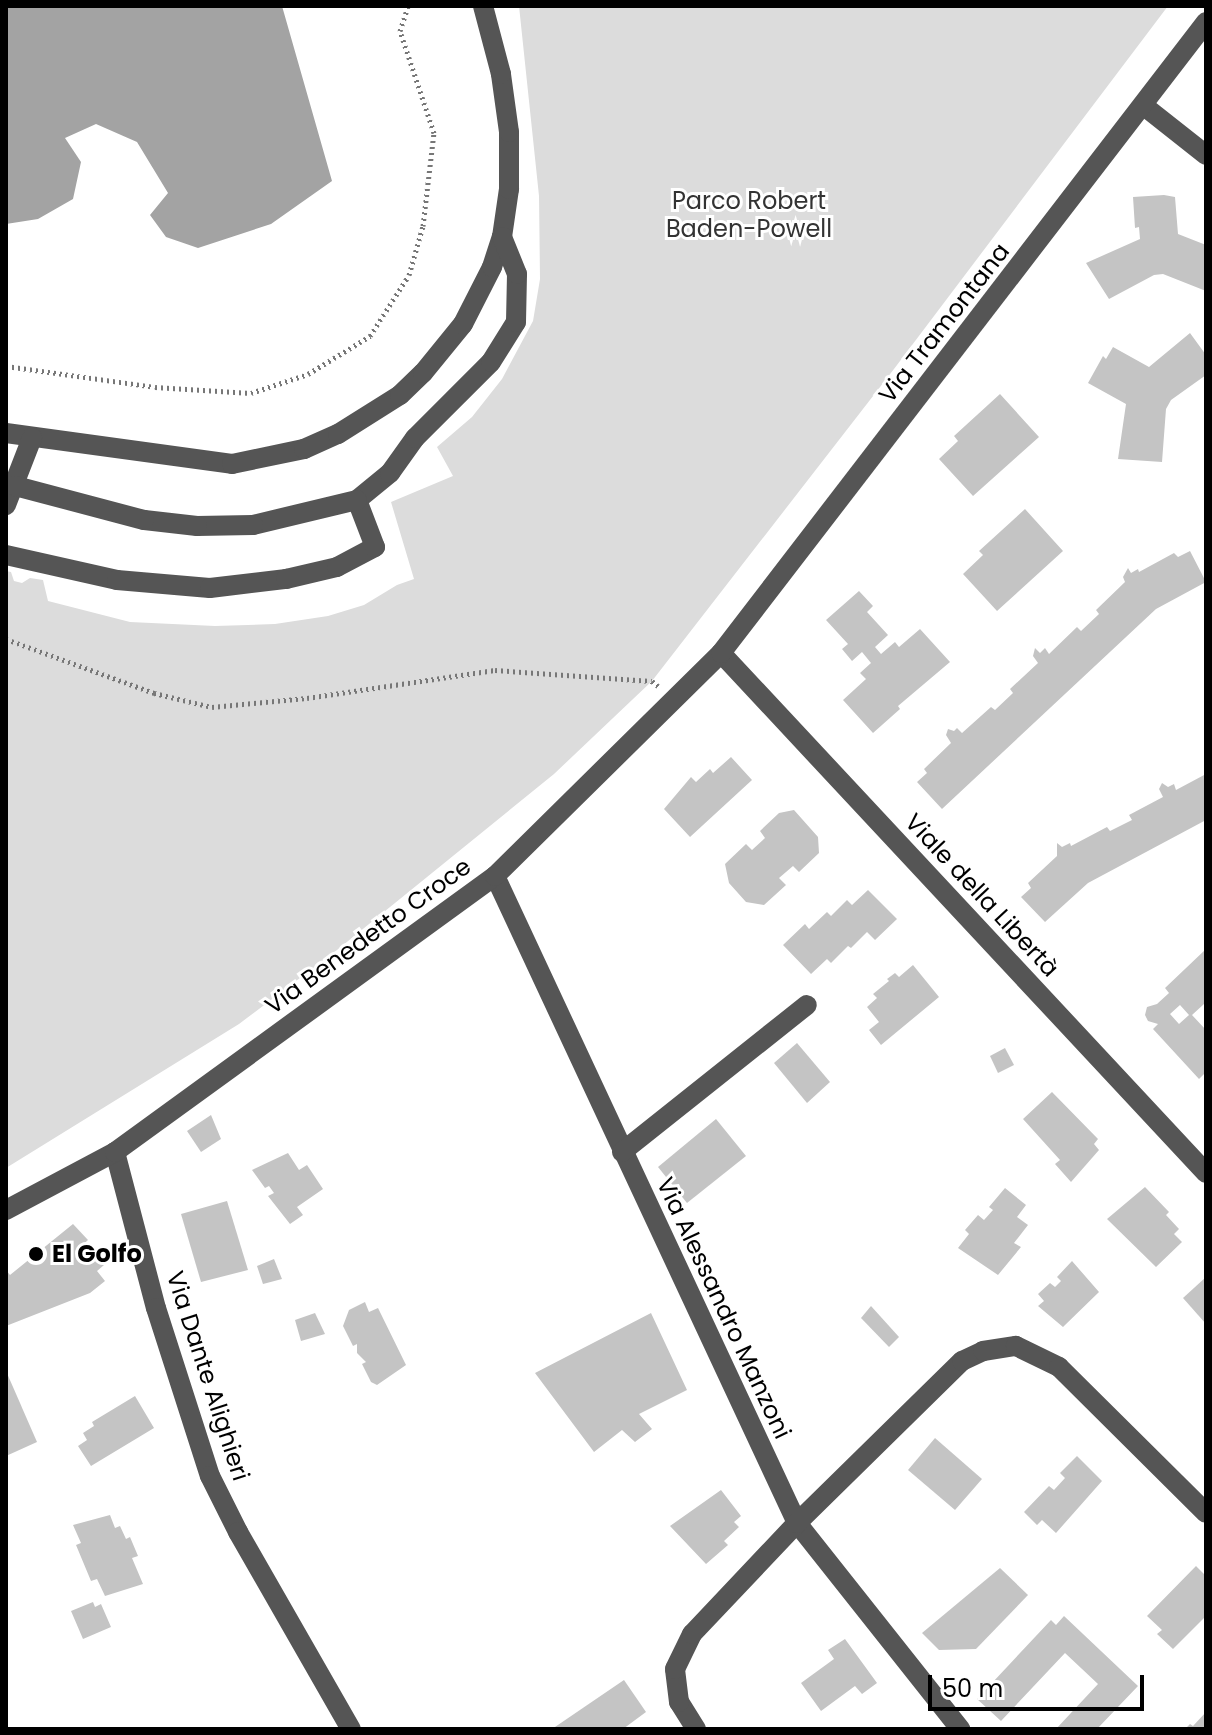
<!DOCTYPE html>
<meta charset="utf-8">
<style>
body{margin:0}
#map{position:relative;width:1212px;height:1735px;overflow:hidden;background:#fff;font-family:Poppins,sans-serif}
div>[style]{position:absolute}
.green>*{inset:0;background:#dcdcdc}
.water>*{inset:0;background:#a3a3a3}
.building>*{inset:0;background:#c4c4c4}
.path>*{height:5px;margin-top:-2.5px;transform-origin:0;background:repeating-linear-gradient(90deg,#777 0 2px,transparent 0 6px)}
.minor>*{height:20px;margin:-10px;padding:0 10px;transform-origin:10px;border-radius:10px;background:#555}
.dots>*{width:22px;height:22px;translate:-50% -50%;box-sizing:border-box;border:4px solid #fff;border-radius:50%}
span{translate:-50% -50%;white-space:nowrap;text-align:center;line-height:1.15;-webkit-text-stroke:6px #fff;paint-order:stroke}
.park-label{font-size:24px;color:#333}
.street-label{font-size:24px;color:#000}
.poi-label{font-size:24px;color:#000;font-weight:700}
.left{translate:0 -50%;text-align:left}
.frame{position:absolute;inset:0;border:8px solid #000;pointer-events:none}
.scale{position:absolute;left:928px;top:1675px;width:216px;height:36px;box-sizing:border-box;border:4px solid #000;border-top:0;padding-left:10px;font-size:24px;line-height:28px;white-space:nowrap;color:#000;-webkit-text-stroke:6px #fff;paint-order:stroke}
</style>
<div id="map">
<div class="green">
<i style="clip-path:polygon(519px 6px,1168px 6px,894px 369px,652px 681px,554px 774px,337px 950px,239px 1024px,6px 1168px,6px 571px,11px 572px,14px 581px,22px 583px,30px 578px,43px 580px,48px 601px,130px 622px,215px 626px,275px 624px,328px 616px,364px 605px,397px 585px,414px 579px,391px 502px,453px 476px,437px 447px,472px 417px,502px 379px,533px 321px,540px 279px,539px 196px)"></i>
</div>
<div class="water">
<i style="clip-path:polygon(6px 6px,282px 6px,332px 181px,271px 224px,198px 248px,166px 237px,150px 215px,168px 193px,137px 142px,96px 124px,65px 138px,81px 162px,73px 199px,38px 219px,6px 224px)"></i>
</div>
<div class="building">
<i style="clip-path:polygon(1164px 195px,1175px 197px,1178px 234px,1206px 245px,1206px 291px,1163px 274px,1154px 275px,1109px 299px,1086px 263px,1140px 239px,1139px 227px,1135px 228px,1133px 197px)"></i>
<i style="clip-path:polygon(1190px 333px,1206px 355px,1206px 375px,1171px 400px,1166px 409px,1162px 462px,1118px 459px,1126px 404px,1088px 383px,1103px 356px,1106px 359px,1113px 347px,1149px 367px)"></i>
<i style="clip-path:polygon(1000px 394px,1039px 437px,973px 496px,939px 459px,958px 441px,954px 436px)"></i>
<i style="clip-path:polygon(1025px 509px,1063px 551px,997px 611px,963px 574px,983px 555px,979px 551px)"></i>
<i style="clip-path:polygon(1190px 551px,1206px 582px,1156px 609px,942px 809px,917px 782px,927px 773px,924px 769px,951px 743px,946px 735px,948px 729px,954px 731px,957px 728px,962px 733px,991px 707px,995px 710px,1013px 693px,1010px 689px,1038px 663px,1033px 656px,1035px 648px,1040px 653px,1045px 648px,1049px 654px,1077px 627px,1081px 631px,1099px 614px,1096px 610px,1125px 582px,1123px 577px,1128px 568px,1131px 573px,1138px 569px,1139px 572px,1174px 553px,1178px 557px)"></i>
<i style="clip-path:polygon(859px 591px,873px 606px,867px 612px,888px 635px,875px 647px,881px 654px,895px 642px,899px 647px,920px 629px,950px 662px,898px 706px,900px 709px,873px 733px,843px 700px,866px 679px,860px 673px,871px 663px,862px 652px,852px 661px,842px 649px,848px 644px,826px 620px)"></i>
<i style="clip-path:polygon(731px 757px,752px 780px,690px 837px,664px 809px,691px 777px,696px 782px,710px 769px,713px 773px)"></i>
<i style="clip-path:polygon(1206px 774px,1206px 820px,1088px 883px,1045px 922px,1021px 897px,1031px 888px,1028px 883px,1057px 856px,1057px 843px,1062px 847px,1070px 843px,1071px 846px,1107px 827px,1110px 831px,1132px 820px,1129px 815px,1163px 797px,1159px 789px,1162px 783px,1168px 787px,1174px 784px,1176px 790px)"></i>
<i style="clip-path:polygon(794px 810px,818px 837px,819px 853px,799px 872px,793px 866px,779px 878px,786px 885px,764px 905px,746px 902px,729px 883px,725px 864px,746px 844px,752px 850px,765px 838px,760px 831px,779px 813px)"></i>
<i style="clip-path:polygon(868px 890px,897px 919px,875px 940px,867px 932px,851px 948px,848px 946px,831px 963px,827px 959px,811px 974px,783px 945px,805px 924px,809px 929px,827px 912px,831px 916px,847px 900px,852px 905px)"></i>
<i style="clip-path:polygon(evenodd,1206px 949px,1206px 1007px,1204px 1004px,1192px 1015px,1206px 1030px,1206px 1072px,1199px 1079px,1153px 1029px,1158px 1024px,1148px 1021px,1145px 1015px,1147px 1007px,1157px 1004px,1169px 993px,1165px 988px,1206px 949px,1180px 1005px,1189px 1015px,1179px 1024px,1170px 1014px,1180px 1005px)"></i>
<i style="clip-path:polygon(913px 965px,939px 997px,881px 1045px,869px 1030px,879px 1022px,867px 1007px,877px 998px,873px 994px,889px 981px,887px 979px,895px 973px,899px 977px)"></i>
<i style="clip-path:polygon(797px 1043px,830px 1082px,807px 1103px,774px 1063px)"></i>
<i style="clip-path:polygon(1005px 1048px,1014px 1065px,998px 1073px,990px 1056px)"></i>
<i style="clip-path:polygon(1052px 1092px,1098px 1139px,1094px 1144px,1099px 1150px,1071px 1182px,1055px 1164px,1060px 1160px,1023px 1119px)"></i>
<i style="clip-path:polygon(211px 1115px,221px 1139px,201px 1152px,187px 1131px)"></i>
<i style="clip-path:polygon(716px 1119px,746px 1156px,687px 1203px,658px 1167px)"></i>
<i style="clip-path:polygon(288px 1153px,299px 1170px,307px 1165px,323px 1189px,297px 1207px,303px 1215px,290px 1224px,268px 1196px,274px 1193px,269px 1186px,265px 1188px,252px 1170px)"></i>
<i style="clip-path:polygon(1145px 1187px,1169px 1212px,1166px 1215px,1179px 1229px,1174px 1234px,1182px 1242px,1156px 1267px,1107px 1219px)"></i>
<i style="clip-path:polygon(1005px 1188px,1026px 1205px,1017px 1217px,1028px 1225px,1014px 1243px,1021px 1247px,998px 1275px,958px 1248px,969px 1234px,965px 1230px,978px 1215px,984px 1220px,993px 1210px,989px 1207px)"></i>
<i style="clip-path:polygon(227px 1201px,248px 1270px,201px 1282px,181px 1214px)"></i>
<i style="clip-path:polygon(73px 1224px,88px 1240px,79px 1248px,88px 1260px,95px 1254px,104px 1265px,97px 1271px,105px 1281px,90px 1293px,6px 1326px,6px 1270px,10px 1275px)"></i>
<i style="clip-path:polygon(274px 1259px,282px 1279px,263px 1284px,257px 1266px)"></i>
<i style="clip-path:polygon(1072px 1261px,1099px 1292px,1063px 1327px,1038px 1306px,1044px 1301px,1038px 1294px,1050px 1283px,1055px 1287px,1061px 1281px,1057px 1277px)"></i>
<i style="clip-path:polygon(1206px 1277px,1206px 1324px,1183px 1298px)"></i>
<i style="clip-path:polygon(365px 1302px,369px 1312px,378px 1308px,406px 1365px,377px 1385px,371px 1382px,362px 1364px,366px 1362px,357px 1353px,357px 1344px,353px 1346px,343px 1326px,349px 1310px)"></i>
<i style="clip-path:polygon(871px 1306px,899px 1337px,889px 1347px,861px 1318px)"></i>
<i style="clip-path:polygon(315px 1313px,325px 1334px,301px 1341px,295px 1320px)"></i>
<i style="clip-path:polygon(651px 1313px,687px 1390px,639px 1414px,652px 1429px,635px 1442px,622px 1430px,594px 1452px,535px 1373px)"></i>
<i style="clip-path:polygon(6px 1371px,37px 1442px,6px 1456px)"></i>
<i style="clip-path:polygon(135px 1396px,154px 1428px,91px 1466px,78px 1446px,87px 1440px,83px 1433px,94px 1426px,92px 1422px)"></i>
<i style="clip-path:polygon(935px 1438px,982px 1479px,955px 1510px,908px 1470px)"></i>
<i style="clip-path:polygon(1077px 1456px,1102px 1481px,1056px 1533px,1042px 1520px,1037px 1525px,1024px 1512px,1049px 1486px,1054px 1490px,1065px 1478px,1060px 1473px)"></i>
<i style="clip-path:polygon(721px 1490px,741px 1516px,734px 1522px,739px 1527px,724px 1541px,728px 1545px,706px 1564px,670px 1526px)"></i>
<i style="clip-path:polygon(110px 1515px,115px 1528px,120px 1526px,126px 1539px,130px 1537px,138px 1556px,132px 1558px,143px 1584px,105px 1596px,97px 1579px,91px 1581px,76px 1545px,81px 1543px,73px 1525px)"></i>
<i style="clip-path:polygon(1196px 1566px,1206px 1576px,1206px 1616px,1173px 1649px,1157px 1634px,1162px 1630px,1147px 1616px)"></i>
<i style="clip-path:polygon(1000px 1568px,1028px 1595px,976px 1649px,939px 1650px,922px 1633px)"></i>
<i style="clip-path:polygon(93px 1602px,95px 1607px,101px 1604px,111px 1627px,83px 1639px,71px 1611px)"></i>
<i style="clip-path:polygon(1064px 1616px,1138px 1686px,1097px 1729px,1056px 1729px,1098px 1684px,1065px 1653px,1001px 1721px,977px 1699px,1051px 1620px,1056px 1625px)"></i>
<i style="clip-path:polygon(845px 1639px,877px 1683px,862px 1694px,855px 1686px,821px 1711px,801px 1683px,834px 1659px,828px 1650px)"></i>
<i style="clip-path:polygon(624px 1680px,646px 1712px,623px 1729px,552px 1729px)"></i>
<i style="clip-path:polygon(1206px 1712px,1206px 1729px,1185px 1729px,1190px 1724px,1193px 1726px)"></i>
</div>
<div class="path">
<i style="left:6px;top:366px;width:150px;rotate:8deg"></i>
<i style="left:155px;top:387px;width:96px;rotate:3.6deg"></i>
<i style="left:251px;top:393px;width:60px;rotate:-18.4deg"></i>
<i style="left:308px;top:374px;width:73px;rotate:-31.5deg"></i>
<i style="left:370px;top:336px;width:72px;rotate:-57.4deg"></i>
<i style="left:409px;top:275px;width:51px;rotate:-74.1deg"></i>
<i style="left:423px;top:226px;width:94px;rotate:-83.3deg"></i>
<i style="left:434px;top:133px;width:108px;rotate:-108.4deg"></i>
<i style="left:400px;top:31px;width:26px;rotate:-72deg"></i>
<i style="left:6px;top:639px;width:158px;rotate:20deg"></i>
<i style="left:154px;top:693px;width:60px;rotate:13.6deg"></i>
<i style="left:212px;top:707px;width:95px;rotate:-5.4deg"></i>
<i style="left:307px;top:698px;width:190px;rotate:-8.5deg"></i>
<i style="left:495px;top:670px;width:157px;rotate:4deg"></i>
<i style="left:652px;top:681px;width:8px;rotate:40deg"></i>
</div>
<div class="minor">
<i style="left:1144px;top:106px;width:79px;rotate:38.3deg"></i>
<i style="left:6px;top:433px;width:228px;rotate:7.8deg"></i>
<i style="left:232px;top:464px;width:74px;rotate:-11.8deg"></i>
<i style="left:304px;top:449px;width:37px;rotate:-24deg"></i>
<i style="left:338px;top:434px;width:73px;rotate:-32.2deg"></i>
<i style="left:400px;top:395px;width:32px;rotate:-44deg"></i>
<i style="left:423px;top:373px;width:63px;rotate:-50.8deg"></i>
<i style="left:463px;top:324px;width:64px;rotate:-63deg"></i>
<i style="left:492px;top:267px;width:32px;rotate:-72deg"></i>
<i style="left:502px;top:237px;width:49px;rotate:-81.7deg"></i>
<i style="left:509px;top:189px;width:57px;rotate:-90deg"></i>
<i style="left:509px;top:132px;width:59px;rotate:-97.9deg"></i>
<i style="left:501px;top:74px;width:70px;rotate:-104.8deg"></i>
<i style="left:357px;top:500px;width:43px;rotate:-39.3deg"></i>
<i style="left:390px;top:473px;width:43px;rotate:-54.5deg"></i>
<i style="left:415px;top:438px;width:107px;rotate:-45deg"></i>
<i style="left:491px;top:362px;width:47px;rotate:-58deg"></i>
<i style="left:516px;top:322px;width:48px;rotate:-88.8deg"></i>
<i style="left:517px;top:274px;width:40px;rotate:-112deg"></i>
<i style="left:6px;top:505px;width:72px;rotate:-68.8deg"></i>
<i style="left:6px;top:555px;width:114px;rotate:12.7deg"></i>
<i style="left:117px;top:580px;width:93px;rotate:4.9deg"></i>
<i style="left:210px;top:588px;width:77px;rotate:-6.8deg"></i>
<i style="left:286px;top:579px;width:52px;rotate:-13.2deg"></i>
<i style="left:337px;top:567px;width:43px;rotate:-27.8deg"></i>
<i style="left:375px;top:547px;width:50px;rotate:-111deg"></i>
<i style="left:357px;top:500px;width:107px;rotate:166.5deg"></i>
<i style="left:253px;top:525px;width:56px;rotate:179deg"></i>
<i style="left:197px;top:526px;width:53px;rotate:-173.5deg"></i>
<i style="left:144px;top:520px;width:133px;rotate:-165.2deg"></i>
<i style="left:721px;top:653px;width:711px;rotate:46.99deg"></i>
<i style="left:495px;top:876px;width:714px;rotate:64.98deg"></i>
<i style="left:797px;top:1523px;width:263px;rotate:51.6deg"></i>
<i style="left:115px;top:1152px;width:161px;rotate:75.3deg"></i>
<i style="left:156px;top:1308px;width:176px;rotate:72.2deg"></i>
<i style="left:210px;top:1476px;width:63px;rotate:63.4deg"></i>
<i style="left:238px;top:1532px;width:227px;rotate:60.2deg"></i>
<i style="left:622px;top:1152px;width:236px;rotate:-38.5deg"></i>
<i style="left:6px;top:1210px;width:123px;rotate:-28deg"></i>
<i style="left:115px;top:1152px;width:470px;rotate:-36deg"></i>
<i style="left:495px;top:876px;width:317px;rotate:-44.6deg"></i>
<i style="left:721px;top:653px;width:796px;rotate:-52.45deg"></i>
<i style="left:696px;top:1729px;width:32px;rotate:-122deg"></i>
<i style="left:679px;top:1702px;width:33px;rotate:-97deg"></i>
<i style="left:675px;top:1669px;width:39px;rotate:-64deg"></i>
<i style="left:692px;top:1634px;width:153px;rotate:-46.6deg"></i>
<i style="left:797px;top:1523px;width:231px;rotate:-44.5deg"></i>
<i style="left:962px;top:1361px;width:23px;rotate:-25deg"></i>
<i style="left:983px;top:1351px;width:33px;rotate:-9deg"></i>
<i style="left:1016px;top:1346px;width:48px;rotate:26deg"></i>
<i style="left:1059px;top:1367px;width:207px;rotate:44.8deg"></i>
</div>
<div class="dots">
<i style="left:36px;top:1254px;background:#000"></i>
</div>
<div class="park-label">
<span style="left:749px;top:215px">Parco Robert<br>Baden-Powell</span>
</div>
<div class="street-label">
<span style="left:944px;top:323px;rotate:-52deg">Via Tramontana</span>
<span style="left:982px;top:895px;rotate:47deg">Viale della Libertà</span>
<span style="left:368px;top:936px;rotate:-36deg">Via Benedetto Croce</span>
<span style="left:724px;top:1308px;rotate:65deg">Via Alessandro Manzoni</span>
<span style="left:208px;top:1376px;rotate:72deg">Via Dante Alighieri</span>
</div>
<div class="poi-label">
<span class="left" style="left:52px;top:1254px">El Golfo</span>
</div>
<div class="frame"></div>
<div class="scale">50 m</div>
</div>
